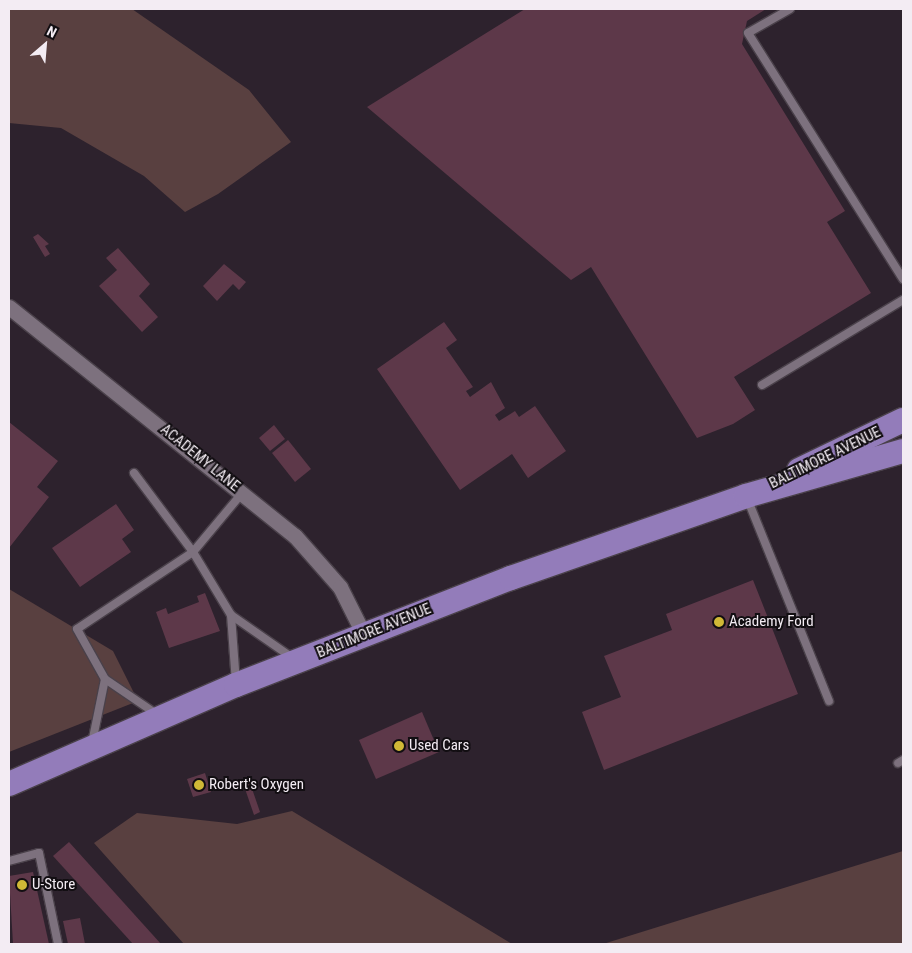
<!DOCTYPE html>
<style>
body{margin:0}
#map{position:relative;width:912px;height:953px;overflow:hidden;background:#2d222d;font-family:"Roboto Condensed",sans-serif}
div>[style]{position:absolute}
.green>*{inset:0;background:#594040}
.building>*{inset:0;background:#5d3849}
.roads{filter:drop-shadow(1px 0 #4a414a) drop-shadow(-1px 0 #4a414a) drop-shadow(0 1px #4a414a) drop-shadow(0 -1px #4a414a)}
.lane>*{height:8px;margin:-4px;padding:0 4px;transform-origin:4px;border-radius:4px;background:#7d717e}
.street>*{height:15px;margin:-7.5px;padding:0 7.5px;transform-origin:7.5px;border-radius:7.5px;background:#7d717e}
.primary>*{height:24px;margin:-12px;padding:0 12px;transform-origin:12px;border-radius:12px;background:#937cba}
.dots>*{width:14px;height:14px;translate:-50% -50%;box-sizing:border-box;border:2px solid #120e12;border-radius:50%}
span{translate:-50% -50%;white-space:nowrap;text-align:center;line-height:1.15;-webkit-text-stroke:4px #120e12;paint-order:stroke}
.street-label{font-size:15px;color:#f3ecf3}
.poi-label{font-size:15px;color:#f3ecf3}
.left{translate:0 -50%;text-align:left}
.frame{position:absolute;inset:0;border:10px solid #f3ecf3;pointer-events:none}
.north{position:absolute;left:20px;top:20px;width:50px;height:50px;-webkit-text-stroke:4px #120e12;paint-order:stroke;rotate:27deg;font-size:14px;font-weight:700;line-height:20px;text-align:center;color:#f3ecf3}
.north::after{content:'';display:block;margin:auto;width:18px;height:22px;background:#f3ecf3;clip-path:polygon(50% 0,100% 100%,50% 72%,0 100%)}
</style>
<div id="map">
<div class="green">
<i style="clip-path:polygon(9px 9px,132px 9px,249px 90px,291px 142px,218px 194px,185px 212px,144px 176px,61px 128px,9px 123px)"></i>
<i style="clip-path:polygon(9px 589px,113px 651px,138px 701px,9px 752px)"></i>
<i style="clip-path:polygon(292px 811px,512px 944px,184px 944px,94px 843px,137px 813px,237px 824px)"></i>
<i style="clip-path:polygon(903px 851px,903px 943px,603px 944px)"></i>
</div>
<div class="building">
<i style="clip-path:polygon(525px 9px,766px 9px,747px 21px,742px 44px,845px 211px,827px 222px,871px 293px,734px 377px,755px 410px,733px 424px,697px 438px,591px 267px,571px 280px,367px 107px)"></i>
<i style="clip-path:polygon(38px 234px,49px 244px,45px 246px,50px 254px,45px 257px,33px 237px)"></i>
<i style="clip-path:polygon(118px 248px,150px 284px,139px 296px,158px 317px,142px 332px,99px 286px,117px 270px,106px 258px)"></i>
<i style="clip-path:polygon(224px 264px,246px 282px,239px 290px,233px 284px,217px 301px,203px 286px)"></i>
<i style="clip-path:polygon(444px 322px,457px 340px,446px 348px,473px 387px,466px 391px,470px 397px,491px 382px,505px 408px,495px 415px,499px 421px,515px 411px,519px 417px,535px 406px,566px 451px,528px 478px,512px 454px,460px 490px,377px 369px)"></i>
<i style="clip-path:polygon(9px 422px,58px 461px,37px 487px,49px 497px,9px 548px)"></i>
<i style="clip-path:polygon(274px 425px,285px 439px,270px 451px,259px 438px)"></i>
<i style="clip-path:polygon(288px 440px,311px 469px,295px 482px,272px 453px)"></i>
<i style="clip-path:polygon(116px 504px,134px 530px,122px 539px,131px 552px,80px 587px,52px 548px)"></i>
<i style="clip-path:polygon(753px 580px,798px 694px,604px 770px,582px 712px,621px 697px,604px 656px,672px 630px,666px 614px)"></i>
<i style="clip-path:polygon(205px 593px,220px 631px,169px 648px,156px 612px,166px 608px,168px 614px,199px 602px,197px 596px)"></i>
<i style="clip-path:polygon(422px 712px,439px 752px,376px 779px,359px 740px)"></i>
<i style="clip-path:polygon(205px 773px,211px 792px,193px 797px,187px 779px)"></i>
<i style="clip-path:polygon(249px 780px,260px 812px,254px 815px,243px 783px)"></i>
<i style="clip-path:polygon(69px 842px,161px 944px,133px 944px,53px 856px)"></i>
<i style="clip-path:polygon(33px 872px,49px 944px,13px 944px,9px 876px)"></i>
<i style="clip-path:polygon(80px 918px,85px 944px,68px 944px,63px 921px)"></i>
</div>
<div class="roads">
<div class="lane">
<i style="left:790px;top:9px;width:48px;rotate:150.3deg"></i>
<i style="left:748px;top:33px;width:291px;rotate:57.8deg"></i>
<i style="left:762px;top:385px;width:165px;rotate:-31.1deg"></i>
<i style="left:134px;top:473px;width:99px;rotate:53.2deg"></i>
<i style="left:193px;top:552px;width:139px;rotate:146.4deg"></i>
<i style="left:77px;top:629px;width:57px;rotate:60.8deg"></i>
<i style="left:105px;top:679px;width:64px;rotate:34.2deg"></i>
<i style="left:243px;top:492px;width:78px;rotate:129.8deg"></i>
<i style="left:193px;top:552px;width:74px;rotate:58.9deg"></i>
<i style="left:231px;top:615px;width:77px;rotate:34.9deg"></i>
<i style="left:747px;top:498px;width:219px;rotate:68deg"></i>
<i style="left:231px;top:615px;width:68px;rotate:85.8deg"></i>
<i style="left:92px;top:743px;width:65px;rotate:-78.5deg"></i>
<i style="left:898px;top:763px;width:6px;rotate:-31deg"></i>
<i style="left:9px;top:861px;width:31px;rotate:-15deg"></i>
<i style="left:39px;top:853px;width:93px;rotate:78.2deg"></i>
</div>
<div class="street">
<i style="left:9px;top:307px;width:366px;rotate:38.7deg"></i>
<i style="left:295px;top:536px;width:68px;rotate:48.6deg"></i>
<i style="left:340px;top:587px;width:54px;rotate:63.4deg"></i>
</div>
<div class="primary">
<i style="left:799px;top:470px;width:115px;rotate:-25.7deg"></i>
<i style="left:9px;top:784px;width:248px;rotate:-23.6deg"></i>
<i style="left:236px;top:685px;width:295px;rotate:-21.3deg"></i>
<i style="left:511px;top:578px;width:249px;rotate:-19.2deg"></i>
<i style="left:746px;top:496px;width:163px;rotate:-16deg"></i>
</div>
</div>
<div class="dots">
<i style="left:719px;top:622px;background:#d0b836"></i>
<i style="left:399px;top:746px;background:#d0b836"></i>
<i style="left:199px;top:785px;background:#d0b836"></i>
<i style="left:22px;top:885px;background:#d0b836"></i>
</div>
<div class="street-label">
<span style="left:200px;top:458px;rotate:39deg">ACADEMY LANE</span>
<span style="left:825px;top:458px;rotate:-26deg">BALTIMORE AVENUE</span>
<span style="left:374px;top:631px;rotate:-22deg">BALTIMORE AVENUE</span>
</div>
<div class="poi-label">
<span class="left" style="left:729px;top:622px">Academy Ford</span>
<span class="left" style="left:409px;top:746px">Used Cars</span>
<span class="left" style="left:209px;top:785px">Robert's Oxygen</span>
<span class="left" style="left:32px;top:885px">U-Store</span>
</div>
<div class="frame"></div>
<div class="north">N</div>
</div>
